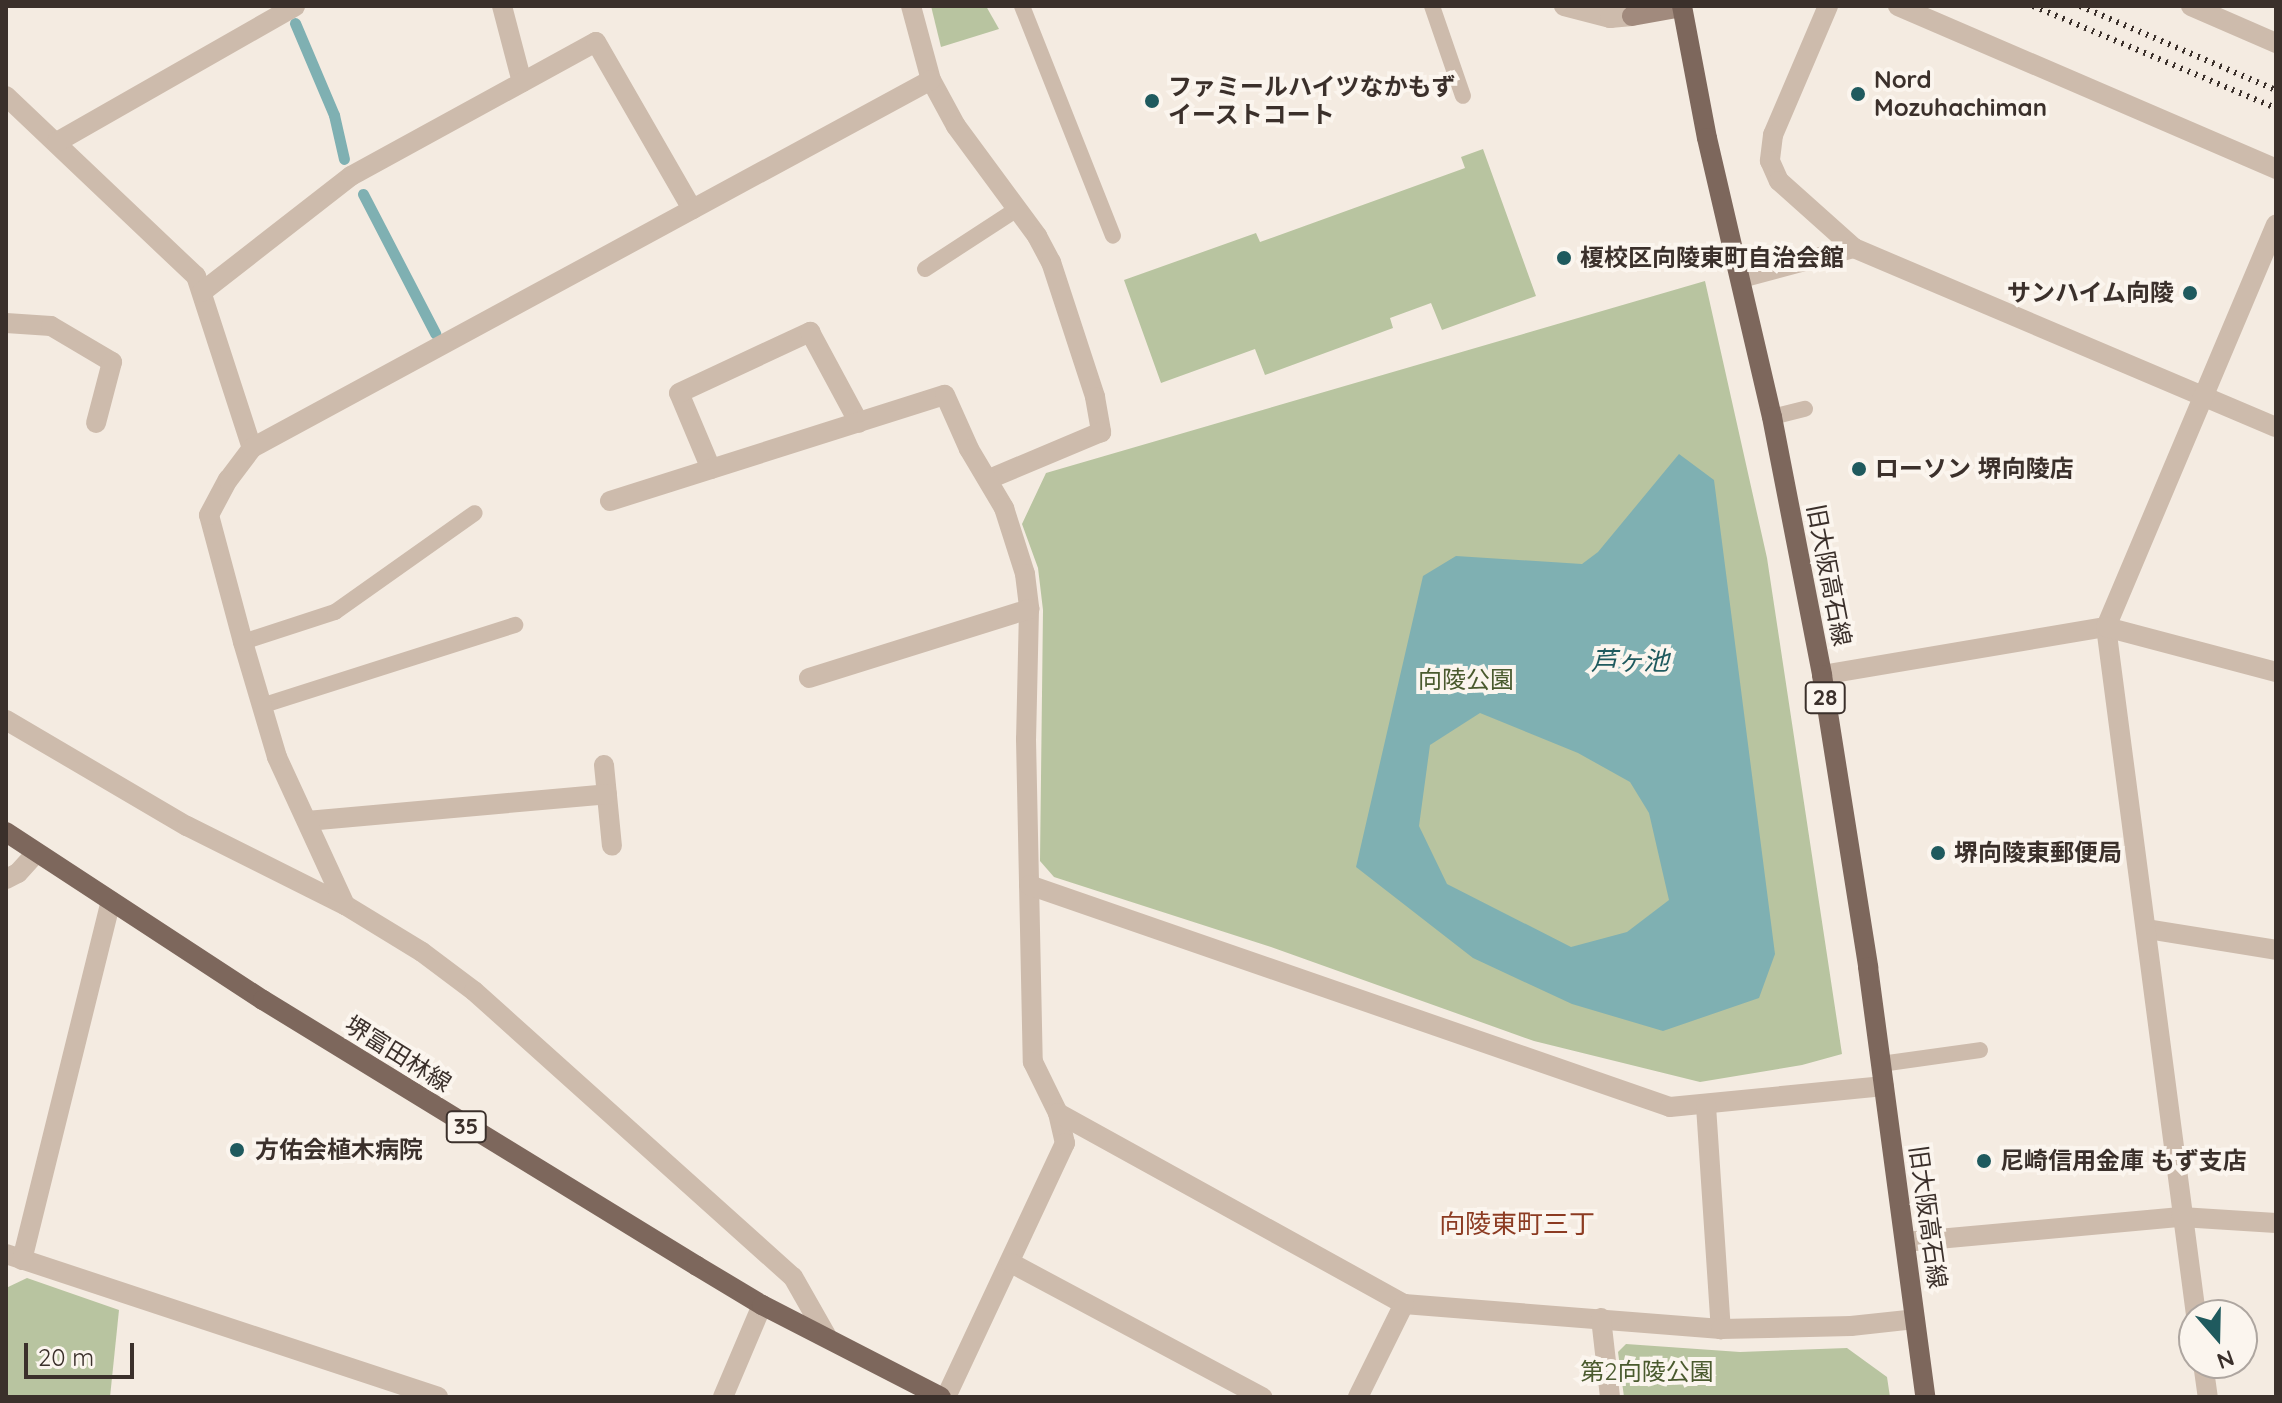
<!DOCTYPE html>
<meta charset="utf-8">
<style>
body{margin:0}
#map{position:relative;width:2282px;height:1403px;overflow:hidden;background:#f4ebe1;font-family:Quicksand,"Noto Sans JP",sans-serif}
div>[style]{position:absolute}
.green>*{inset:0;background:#b8c4a0}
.water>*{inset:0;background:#7fb0b2}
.stream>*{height:11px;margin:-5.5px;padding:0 5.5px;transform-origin:5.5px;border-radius:5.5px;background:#7fb0b2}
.lane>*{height:16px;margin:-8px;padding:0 8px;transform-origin:8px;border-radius:8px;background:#cdbbac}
.street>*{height:20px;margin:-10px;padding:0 10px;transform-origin:10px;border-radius:10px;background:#cdbbac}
.secondary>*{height:20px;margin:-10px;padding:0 10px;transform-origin:10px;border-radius:10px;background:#a18a7d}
.primary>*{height:20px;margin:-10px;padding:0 10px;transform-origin:10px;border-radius:10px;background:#7d675c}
.rail>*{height:6px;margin-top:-3px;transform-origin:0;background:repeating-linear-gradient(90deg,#3b302b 0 2px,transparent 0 8px)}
.dots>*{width:22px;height:22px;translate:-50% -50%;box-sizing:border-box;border:4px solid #fbf5ee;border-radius:50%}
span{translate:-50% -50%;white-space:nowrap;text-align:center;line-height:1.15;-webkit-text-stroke:8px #fbf5ee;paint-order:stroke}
.shield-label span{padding:2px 6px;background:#fbf5ee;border:2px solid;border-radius:6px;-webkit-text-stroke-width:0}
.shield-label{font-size:22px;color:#3b302b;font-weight:700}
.poi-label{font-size:24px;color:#3b302b;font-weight:700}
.left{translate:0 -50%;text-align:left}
.right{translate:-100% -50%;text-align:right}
.street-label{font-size:24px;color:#3b302b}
.park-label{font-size:24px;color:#4a5a2e}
.water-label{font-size:26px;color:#1f5a5e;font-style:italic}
.neighbourhood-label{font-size:26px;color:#8c3b22}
.frame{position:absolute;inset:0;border:8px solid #3b302b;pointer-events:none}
.north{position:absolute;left:2178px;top:1299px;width:80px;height:80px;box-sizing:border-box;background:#fbf5ee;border:2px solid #aea6a0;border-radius:50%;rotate:160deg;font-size:22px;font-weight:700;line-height:32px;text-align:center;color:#3b302b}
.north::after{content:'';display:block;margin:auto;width:28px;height:36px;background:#1f5a5e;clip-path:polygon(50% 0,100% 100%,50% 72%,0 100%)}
.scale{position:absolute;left:24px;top:1343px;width:110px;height:36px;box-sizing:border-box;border:4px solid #3b302b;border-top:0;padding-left:10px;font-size:24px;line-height:28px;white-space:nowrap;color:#3b302b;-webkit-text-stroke:6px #fbf5ee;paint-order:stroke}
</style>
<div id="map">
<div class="green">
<i style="clip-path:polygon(931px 6px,986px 6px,999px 29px,941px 47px)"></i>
<i style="clip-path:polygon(1483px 149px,1536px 296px,1442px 330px,1431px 303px,1390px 318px,1393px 328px,1265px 375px,1255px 349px,1161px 383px,1124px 280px,1256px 233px,1260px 242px,1465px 168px,1461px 157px)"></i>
<i style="clip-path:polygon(1705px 281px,1767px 558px,1842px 1054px,1802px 1065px,1700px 1082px,1534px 1041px,1271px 947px,1054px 877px,1040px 861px,1043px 610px,1038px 568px,1022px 524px,1046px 473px)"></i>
<i style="clip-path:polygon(27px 1278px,119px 1310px,110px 1397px,6px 1397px,6px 1288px)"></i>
<i style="clip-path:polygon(1626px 1344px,1740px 1352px,1847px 1348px,1887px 1377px,1890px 1397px,1624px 1397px,1618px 1352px)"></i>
</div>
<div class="water">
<i style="clip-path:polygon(evenodd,1679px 454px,1714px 480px,1775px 954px,1759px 998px,1663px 1031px,1572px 1004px,1473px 958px,1356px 867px,1423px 576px,1456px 556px,1582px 564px,1598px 552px,1679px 454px,1480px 713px,1578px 753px,1630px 782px,1649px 813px,1669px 900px,1627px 932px,1571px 947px,1447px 884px,1419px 826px,1430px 745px,1480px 713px)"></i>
</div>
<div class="stream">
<i style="left:295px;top:23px;width:100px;rotate:67deg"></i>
<i style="left:334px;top:115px;width:45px;rotate:77.2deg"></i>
<i style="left:363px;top:194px;width:157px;rotate:62.6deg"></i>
</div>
<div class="lane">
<i style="left:1022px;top:6px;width:247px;rotate:68.4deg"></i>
<i style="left:1432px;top:6px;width:95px;rotate:71deg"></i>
<i style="left:925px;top:269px;width:110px;rotate:-33.1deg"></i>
<i style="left:1772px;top:417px;width:34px;rotate:-14deg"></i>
<i style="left:243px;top:642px;width:97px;rotate:-18.1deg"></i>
<i style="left:335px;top:612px;width:171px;rotate:-35.3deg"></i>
<i style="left:261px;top:706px;width:267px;rotate:-17.7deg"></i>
<i style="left:1881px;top:1064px;width:100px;rotate:-8deg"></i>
</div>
<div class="street">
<i style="left:502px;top:6px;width:79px;rotate:75.3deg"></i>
<i style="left:911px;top:6px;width:77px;rotate:74.9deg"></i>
<i style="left:931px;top:80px;width:52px;rotate:61.5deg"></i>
<i style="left:956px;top:126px;width:137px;rotate:53.6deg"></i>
<i style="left:1037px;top:236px;width:30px;rotate:62deg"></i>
<i style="left:1051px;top:262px;width:142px;rotate:71.9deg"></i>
<i style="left:1095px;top:397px;width:36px;rotate:80deg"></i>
<i style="left:1101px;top:432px;width:121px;rotate:157.2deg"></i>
<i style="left:1564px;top:6px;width:48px;rotate:14.6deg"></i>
<i style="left:1610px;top:18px;width:22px;rotate:-5deg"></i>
<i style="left:1828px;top:6px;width:140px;rotate:113.1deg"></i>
<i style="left:1773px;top:135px;width:26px;rotate:97deg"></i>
<i style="left:1770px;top:161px;width:22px;rotate:66deg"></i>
<i style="left:1779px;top:181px;width:101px;rotate:41.8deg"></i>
<i style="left:1898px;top:6px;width:412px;rotate:23.3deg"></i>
<i style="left:2191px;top:6px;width:93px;rotate:23.5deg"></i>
<i style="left:6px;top:96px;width:262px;rotate:43.5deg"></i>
<i style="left:196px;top:276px;width:181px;rotate:72deg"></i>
<i style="left:57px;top:142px;width:274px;rotate:-29.7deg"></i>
<i style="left:1741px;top:278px;width:117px;rotate:-14.9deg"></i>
<i style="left:1854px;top:248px;width:458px;rotate:23deg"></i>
<i style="left:202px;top:292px;width:189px;rotate:-37.9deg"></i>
<i style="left:351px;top:176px;width:279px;rotate:-28.7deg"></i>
<i style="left:596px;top:42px;width:193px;rotate:60.1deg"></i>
<i style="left:6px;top:323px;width:45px;rotate:3.8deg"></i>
<i style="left:51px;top:326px;width:71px;rotate:30.5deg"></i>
<i style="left:112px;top:362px;width:63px;rotate:104.7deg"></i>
<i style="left:711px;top:469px;width:82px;rotate:-112.8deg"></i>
<i style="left:679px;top:393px;width:145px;rotate:-25deg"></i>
<i style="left:810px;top:332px;width:103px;rotate:61.7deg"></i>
<i style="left:610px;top:501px;width:351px;rotate:-17.6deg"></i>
<i style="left:945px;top:395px;width:59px;rotate:66deg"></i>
<i style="left:969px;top:449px;width:69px;rotate:59.3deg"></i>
<i style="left:1004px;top:508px;width:69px;rotate:72.3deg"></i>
<i style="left:1025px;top:574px;width:35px;rotate:83deg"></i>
<i style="left:1029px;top:609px;width:130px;rotate:91.3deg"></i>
<i style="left:1026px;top:739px;width:323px;rotate:88.8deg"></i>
<i style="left:1033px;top:1062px;width:57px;rotate:63.9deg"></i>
<i style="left:1058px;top:1113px;width:31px;rotate:77deg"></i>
<i style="left:1065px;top:1143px;width:280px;rotate:115.1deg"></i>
<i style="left:1822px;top:675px;width:288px;rotate:-9.6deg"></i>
<i style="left:2106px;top:627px;width:437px;rotate:-67.1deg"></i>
<i style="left:809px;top:678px;width:231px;rotate:-17.4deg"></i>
<i style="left:6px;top:720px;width:210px;rotate:30.4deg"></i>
<i style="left:187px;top:826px;width:177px;rotate:26.6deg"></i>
<i style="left:345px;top:905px;width:90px;rotate:31.4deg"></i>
<i style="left:422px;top:952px;width:65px;rotate:36.9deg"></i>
<i style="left:474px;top:991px;width:428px;rotate:41.9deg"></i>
<i style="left:793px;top:1277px;width:67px;rotate:60.4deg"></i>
<i style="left:604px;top:765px;width:81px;rotate:84.4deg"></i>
<i style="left:307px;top:821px;width:301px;rotate:-5.1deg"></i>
<i style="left:6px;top:879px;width:13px;rotate:-27deg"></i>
<i style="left:18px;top:873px;width:27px;rotate:-48deg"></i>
<i style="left:1029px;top:885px;width:678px;rotate:19.1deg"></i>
<i style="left:1670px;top:1107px;width:215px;rotate:-5.6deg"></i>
<i style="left:345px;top:905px;width:163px;rotate:-114.7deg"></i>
<i style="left:277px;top:757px;width:120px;rotate:-106.5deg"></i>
<i style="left:243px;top:642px;width:131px;rotate:-105deg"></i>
<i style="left:209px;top:515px;width:40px;rotate:-62deg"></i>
<i style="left:228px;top:480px;width:40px;rotate:-53deg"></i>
<i style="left:252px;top:448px;width:772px;rotate:-28.46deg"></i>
<i style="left:2147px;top:929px;width:131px;rotate:9.2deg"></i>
<i style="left:1706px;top:1106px;width:224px;rotate:86.2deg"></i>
<i style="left:1058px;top:1113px;width:395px;rotate:28.9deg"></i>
<i style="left:1404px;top:1304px;width:318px;rotate:4.5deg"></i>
<i style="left:1721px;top:1329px;width:130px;rotate:-1.3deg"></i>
<i style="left:1851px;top:1326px;width:64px;rotate:-6.2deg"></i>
<i style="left:1905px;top:1242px;width:277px;rotate:-5.2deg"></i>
<i style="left:2181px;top:1217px;width:95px;rotate:3.6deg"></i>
<i style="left:6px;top:1254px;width:455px;rotate:18.3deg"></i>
<i style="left:22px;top:1260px;width:370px;rotate:-76.1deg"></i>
<i style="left:1011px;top:1263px;width:285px;rotate:28.1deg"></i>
<i style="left:2196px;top:1315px;width:694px;rotate:-97.45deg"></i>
<i style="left:2106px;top:627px;width:176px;rotate:14.8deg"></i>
<i style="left:1601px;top:1318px;width:80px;rotate:83.5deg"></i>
<i style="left:2203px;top:1363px;width:34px;rotate:82deg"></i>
<i style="left:723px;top:1397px;width:100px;rotate:-67deg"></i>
<i style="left:1358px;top:1397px;width:104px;rotate:-63.7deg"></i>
</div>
<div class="secondary">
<i style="left:1632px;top:16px;width:51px;rotate:-10.2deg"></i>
</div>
<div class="primary">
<i style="left:1682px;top:6px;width:134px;rotate:79.3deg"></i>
<i style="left:1707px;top:138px;width:286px;rotate:76.9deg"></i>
<i style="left:1772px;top:417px;width:263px;rotate:79deg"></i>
<i style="left:1822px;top:675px;width:296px;rotate:81deg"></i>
<i style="left:1868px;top:967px;width:434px;rotate:82.4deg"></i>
<i style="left:6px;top:832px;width:307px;rotate:33.2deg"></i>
<i style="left:263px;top:1000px;width:509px;rotate:31.5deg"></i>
<i style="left:697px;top:1266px;width:76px;rotate:31deg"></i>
<i style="left:762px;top:1305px;width:201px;rotate:27.2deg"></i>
</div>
<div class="rail">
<i style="left:2033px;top:6px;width:264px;rotate:22.8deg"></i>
<i style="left:2080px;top:6px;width:213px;rotate:23.2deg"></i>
</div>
<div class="dots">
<i style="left:1858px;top:94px;background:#1f5a5e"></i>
<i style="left:1152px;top:101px;background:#1f5a5e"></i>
<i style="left:1564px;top:258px;background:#1f5a5e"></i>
<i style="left:2190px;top:293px;background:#1f5a5e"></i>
<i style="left:1859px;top:469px;background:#1f5a5e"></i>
<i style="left:1938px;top:853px;background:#1f5a5e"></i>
<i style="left:237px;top:1150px;background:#1f5a5e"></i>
<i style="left:1984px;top:1161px;background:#1f5a5e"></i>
</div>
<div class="shield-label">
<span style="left:1825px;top:698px">28</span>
<span style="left:466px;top:1127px">35</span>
</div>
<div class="poi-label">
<span class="left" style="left:1874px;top:94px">Nord<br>Mozuhachiman</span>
<span class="left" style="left:1168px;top:101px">ファミールハイツなかもず<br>イーストコート</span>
<span class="left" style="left:1580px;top:258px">榎校区向陵東町自治会館</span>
<span class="right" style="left:2174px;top:293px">サンハイム向陵</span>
<span class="left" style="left:1875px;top:469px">ローソン 堺向陵店</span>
<span class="left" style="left:1954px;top:853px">堺向陵東郵便局</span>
<span class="left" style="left:255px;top:1150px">方佑会植木病院</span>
<span class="left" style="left:2000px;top:1161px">尼崎信用金庫 もず支店</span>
</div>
<div class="street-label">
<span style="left:1829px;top:575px;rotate:79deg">旧大阪高石線</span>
<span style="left:398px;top:1054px;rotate:32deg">堺富田林線</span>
<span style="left:1928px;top:1217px;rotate:82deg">旧大阪高石線</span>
</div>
<div class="park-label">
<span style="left:1466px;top:680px">向陵公園</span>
<span style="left:1647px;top:1372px">第2向陵公園</span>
</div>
<div class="water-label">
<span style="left:1630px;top:661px">芦ヶ池</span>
</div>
<div class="neighbourhood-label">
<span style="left:1517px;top:1224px">向陵東町三丁</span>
</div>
<div class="frame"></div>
<div class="north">N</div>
<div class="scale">20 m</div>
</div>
